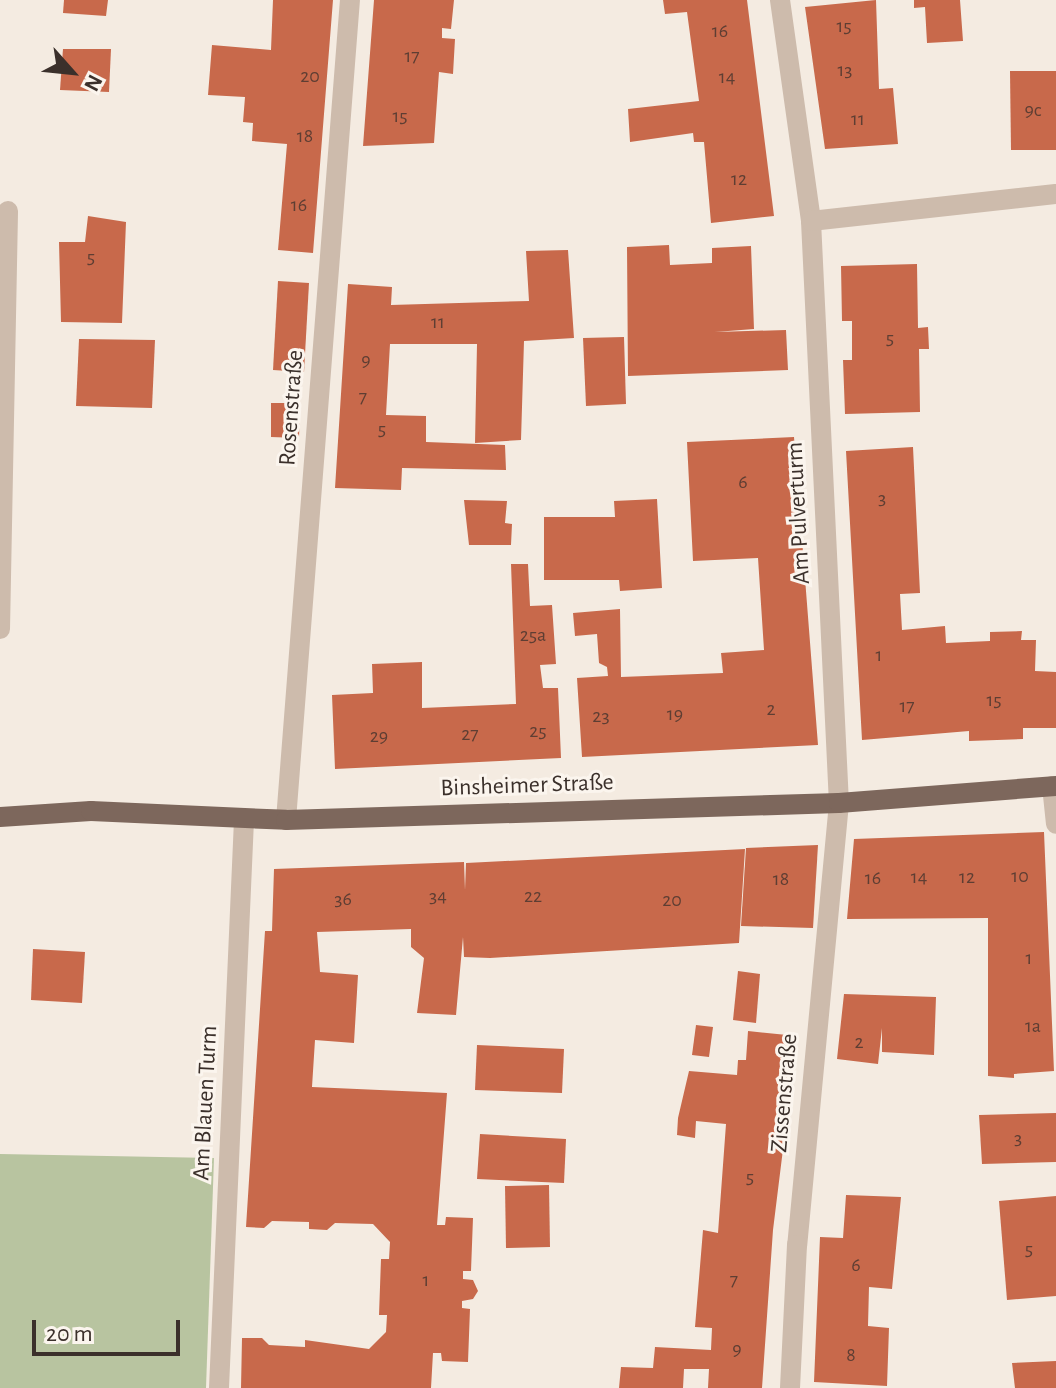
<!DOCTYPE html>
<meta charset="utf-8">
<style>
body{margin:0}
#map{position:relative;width:1056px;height:1388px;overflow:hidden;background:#f4ebe1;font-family:"Alegreya Sans",sans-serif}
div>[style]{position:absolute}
.green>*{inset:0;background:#b8c4a0}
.building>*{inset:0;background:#c8694b}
.minor>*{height:20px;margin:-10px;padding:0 10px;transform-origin:10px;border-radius:10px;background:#cdbbac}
.major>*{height:20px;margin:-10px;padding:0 10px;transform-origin:10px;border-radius:10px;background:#7d675c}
span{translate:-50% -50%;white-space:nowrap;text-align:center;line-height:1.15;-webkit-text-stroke:6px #fbf5ee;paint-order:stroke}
.number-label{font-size:20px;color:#5e3e33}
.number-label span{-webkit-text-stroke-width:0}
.street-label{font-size:24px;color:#3b302b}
.north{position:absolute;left:32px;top:32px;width:80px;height:80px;-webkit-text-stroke:6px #fbf5ee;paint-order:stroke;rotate:117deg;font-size:22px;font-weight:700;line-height:32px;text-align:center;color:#3b302b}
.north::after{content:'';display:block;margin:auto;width:28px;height:36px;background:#3b302b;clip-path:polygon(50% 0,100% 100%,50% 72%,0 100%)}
.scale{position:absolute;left:32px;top:1320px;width:148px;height:36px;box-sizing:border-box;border:4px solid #3b302b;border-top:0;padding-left:10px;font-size:24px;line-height:28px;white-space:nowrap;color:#3b302b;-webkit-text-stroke:6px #fbf5ee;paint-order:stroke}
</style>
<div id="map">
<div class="green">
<i style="clip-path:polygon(0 1154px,214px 1158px,206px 1388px,0 1388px)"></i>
</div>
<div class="building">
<i style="clip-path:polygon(64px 0,108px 0,106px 16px,63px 13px)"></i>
<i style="clip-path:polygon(273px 0,333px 0,313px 253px,278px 250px,287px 144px,252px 141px,253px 123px,243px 122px,245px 97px,208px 95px,212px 45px,271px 50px)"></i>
<i style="clip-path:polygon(374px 0,454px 0,451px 29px,442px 28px,442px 38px,455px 39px,453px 74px,439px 72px,434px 143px,363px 146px)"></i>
<i style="clip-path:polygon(663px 0,747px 0,774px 216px,711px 223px,704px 142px,694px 142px,693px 133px,630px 142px,628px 109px,699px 101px,687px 12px,665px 14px)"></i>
<i style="clip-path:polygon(876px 0,879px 89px,893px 88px,898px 144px,825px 149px,805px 7px)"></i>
<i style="clip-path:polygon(914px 0,960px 0,963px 41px,927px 43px,925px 7px,914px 8px)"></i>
<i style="clip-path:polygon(63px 49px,111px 49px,109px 92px,60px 90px)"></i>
<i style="clip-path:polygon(1010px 71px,1056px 71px,1056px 150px,1011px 150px)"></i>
<i style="clip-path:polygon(88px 216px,126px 222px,122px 323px,61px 322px,59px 242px,85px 242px)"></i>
<i style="clip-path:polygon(669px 245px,670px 265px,712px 263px,712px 248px,751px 246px,754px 329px,715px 332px,786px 330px,788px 370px,628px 376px,627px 247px)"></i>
<i style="clip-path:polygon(568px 250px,574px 338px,524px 341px,521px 440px,475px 443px,477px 344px,390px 344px,386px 415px,426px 416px,426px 442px,505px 445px,506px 470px,402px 468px,401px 490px,335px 488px,348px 284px,392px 287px,391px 305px,529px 301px,526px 251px)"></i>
<i style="clip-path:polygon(917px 264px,918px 328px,928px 327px,929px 349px,919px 349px,920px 412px,845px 414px,843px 360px,852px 360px,852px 321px,842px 321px,841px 266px)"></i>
<i style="clip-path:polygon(278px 281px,309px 283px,304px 372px,273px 370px)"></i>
<i style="clip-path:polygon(624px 337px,626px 404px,586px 406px,583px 338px)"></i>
<i style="clip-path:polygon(79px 339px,155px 340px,152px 408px,76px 406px)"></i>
<i style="clip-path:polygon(271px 403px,300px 403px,299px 438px,271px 437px)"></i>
<i style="clip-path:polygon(794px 437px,818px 745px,582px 757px,577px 678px,608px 676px,607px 667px,599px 663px,597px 634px,575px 636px,573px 613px,620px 609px,621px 677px,723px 673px,721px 653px,764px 650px,758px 558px,693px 561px,687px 442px)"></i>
<i style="clip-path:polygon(913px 447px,920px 593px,900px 594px,902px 630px,945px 626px,946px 643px,990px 641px,990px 632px,1022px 631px,1021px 640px,1036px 640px,1035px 671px,1056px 672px,1056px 728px,1023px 728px,1023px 739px,969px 741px,969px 731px,862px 740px,846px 451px)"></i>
<i style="clip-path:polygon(657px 499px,662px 588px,620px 591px,619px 580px,544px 580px,544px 517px,615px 517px,614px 501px)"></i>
<i style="clip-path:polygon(464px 500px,507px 501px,505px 523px,512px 524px,511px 545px,469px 545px)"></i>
<i style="clip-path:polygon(511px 564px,528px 564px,530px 606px,552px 605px,556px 664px,540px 665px,543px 688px,558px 688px,561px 758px,335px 769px,332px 695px,373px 693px,372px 664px,422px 662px,422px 708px,516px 704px)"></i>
<i style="clip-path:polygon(1044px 832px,1054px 1071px,1014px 1074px,1014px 1078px,988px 1076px,988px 918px,847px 919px,854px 839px)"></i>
<i style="clip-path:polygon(818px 845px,813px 928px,741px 926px,746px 848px)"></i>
<i style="clip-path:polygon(745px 849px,739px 943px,490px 958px,464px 957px,463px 937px,456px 1015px,417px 1013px,424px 958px,411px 947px,411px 929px,317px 932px,320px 972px,358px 975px,354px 1043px,315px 1040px,312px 1087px,447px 1093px,437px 1225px,445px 1225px,446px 1217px,473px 1218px,471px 1271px,463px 1271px,463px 1279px,473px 1280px,478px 1291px,473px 1299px,462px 1301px,462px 1308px,470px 1309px,468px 1362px,442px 1361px,441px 1353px,433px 1353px,431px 1388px,241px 1388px,242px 1338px,262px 1338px,269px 1345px,305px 1347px,305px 1340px,369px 1349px,386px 1332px,387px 1315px,379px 1315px,381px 1259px,389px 1259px,390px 1242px,373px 1224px,335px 1223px,327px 1230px,309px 1229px,309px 1222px,272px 1221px,264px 1228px,246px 1227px,265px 931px,272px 931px,274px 869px,464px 862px,465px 890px,466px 863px)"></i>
<i style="clip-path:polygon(33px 949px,85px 952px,82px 1003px,31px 1000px)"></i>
<i style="clip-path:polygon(738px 971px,760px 974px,756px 1023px,733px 1020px)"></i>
<i style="clip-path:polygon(844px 994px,936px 997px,934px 1055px,882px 1052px,882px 1028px,878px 1064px,837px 1059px)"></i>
<i style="clip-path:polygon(696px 1025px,713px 1027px,709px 1057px,692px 1055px)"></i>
<i style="clip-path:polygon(748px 1031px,797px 1036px,773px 1230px,762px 1388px,708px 1388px,709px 1369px,684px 1369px,683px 1388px,619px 1388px,621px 1367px,653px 1368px,655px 1347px,711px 1350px,712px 1328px,695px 1327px,703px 1230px,718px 1233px,726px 1124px,696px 1121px,695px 1138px,677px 1135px,678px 1118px,689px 1071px,737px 1075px,738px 1060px,746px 1060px)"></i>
<i style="clip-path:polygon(477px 1045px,564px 1049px,562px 1093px,475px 1090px)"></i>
<i style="clip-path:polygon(1056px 1113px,1056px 1162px,982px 1164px,979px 1115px)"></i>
<i style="clip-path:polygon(480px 1134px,566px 1139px,564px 1183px,477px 1179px)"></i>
<i style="clip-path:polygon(549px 1185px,550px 1247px,506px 1248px,505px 1186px)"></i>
<i style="clip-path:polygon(846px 1195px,901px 1197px,892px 1289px,869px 1287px,868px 1326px,889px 1328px,887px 1386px,814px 1382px,820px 1237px,843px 1238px)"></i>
<i style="clip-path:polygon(1056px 1196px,1056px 1296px,1007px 1300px,999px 1201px)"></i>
<i style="clip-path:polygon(1056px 1361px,1056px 1388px,1015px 1388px,1012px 1363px)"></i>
</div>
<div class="minor">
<i style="left:780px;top:0;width:223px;rotate:82deg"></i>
<i style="left:811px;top:221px;width:583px;rotate:87.25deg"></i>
<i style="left:839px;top:803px;width:444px;rotate:95.4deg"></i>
<i style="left:797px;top:1245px;width:143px;rotate:92.8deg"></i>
<i style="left:811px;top:221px;width:246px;rotate:-6.3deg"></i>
<i style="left:0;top:629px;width:418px;rotate:-88.9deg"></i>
<i style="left:1052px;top:786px;width:38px;rotate:84deg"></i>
<i style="left:286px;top:820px;width:822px;rotate:-85.54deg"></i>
<i style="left:219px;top:1388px;width:568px;rotate:-87.48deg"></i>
</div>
<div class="major">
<i style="left:0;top:817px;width:91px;rotate:-3.8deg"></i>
<i style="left:91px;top:811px;width:195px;rotate:2.6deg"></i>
<i style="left:286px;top:820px;width:553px;rotate:-1.76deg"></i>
<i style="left:839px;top:803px;width:218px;rotate:-4.5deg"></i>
</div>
<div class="number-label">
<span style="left:844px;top:26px">15</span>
<span style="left:720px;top:31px">16</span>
<span style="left:412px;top:56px">17</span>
<span style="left:845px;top:70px">13</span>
<span style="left:310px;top:76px">20</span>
<span style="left:727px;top:77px">14</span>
<span style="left:1033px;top:110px">9c</span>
<span style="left:400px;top:116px">15</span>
<span style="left:858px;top:119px">11</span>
<span style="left:305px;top:136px">18</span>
<span style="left:739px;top:179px">12</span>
<span style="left:299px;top:205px">16</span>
<span style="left:91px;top:257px">5</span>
<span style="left:438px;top:322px">11</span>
<span style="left:890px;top:338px">5</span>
<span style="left:366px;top:360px">9</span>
<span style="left:363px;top:397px">7</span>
<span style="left:382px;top:429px">5</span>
<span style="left:743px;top:482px">6</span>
<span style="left:882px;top:498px">3</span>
<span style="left:533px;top:635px">25a</span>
<span style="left:879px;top:655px">1</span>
<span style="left:994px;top:700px">15</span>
<span style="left:907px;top:706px">17</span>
<span style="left:771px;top:709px">2</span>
<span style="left:675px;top:714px">19</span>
<span style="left:601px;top:716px">23</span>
<span style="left:538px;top:731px">25</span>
<span style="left:470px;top:734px">27</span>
<span style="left:379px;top:736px">29</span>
<span style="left:1020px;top:876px">10</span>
<span style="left:919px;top:877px">14</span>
<span style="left:967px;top:877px">12</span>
<span style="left:873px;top:878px">16</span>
<span style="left:781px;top:879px">18</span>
<span style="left:438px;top:896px">34</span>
<span style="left:533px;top:896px">22</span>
<span style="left:343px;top:899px">36</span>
<span style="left:672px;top:900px">20</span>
<span style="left:1029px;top:958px">1</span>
<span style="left:1033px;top:1026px">1a</span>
<span style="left:859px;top:1042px">2</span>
<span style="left:1018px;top:1138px">3</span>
<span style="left:750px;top:1177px">5</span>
<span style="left:1029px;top:1249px">5</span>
<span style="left:856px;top:1265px">6</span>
<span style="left:426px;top:1280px">1</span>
<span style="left:734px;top:1280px">7</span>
<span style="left:737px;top:1349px">9</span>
<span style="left:851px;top:1355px">8</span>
</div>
<div class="street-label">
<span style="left:292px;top:408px;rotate:-86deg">Rosenstraße</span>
<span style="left:799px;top:513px;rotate:-93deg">Am Pulverturm</span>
<span style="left:527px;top:786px;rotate:-2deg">Binsheimer Straße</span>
<span style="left:785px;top:1093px;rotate:-85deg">Zissenstraße</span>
<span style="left:206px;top:1103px;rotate:-87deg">Am Blauen Turm</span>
</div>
<div class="north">N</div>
<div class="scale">20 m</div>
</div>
